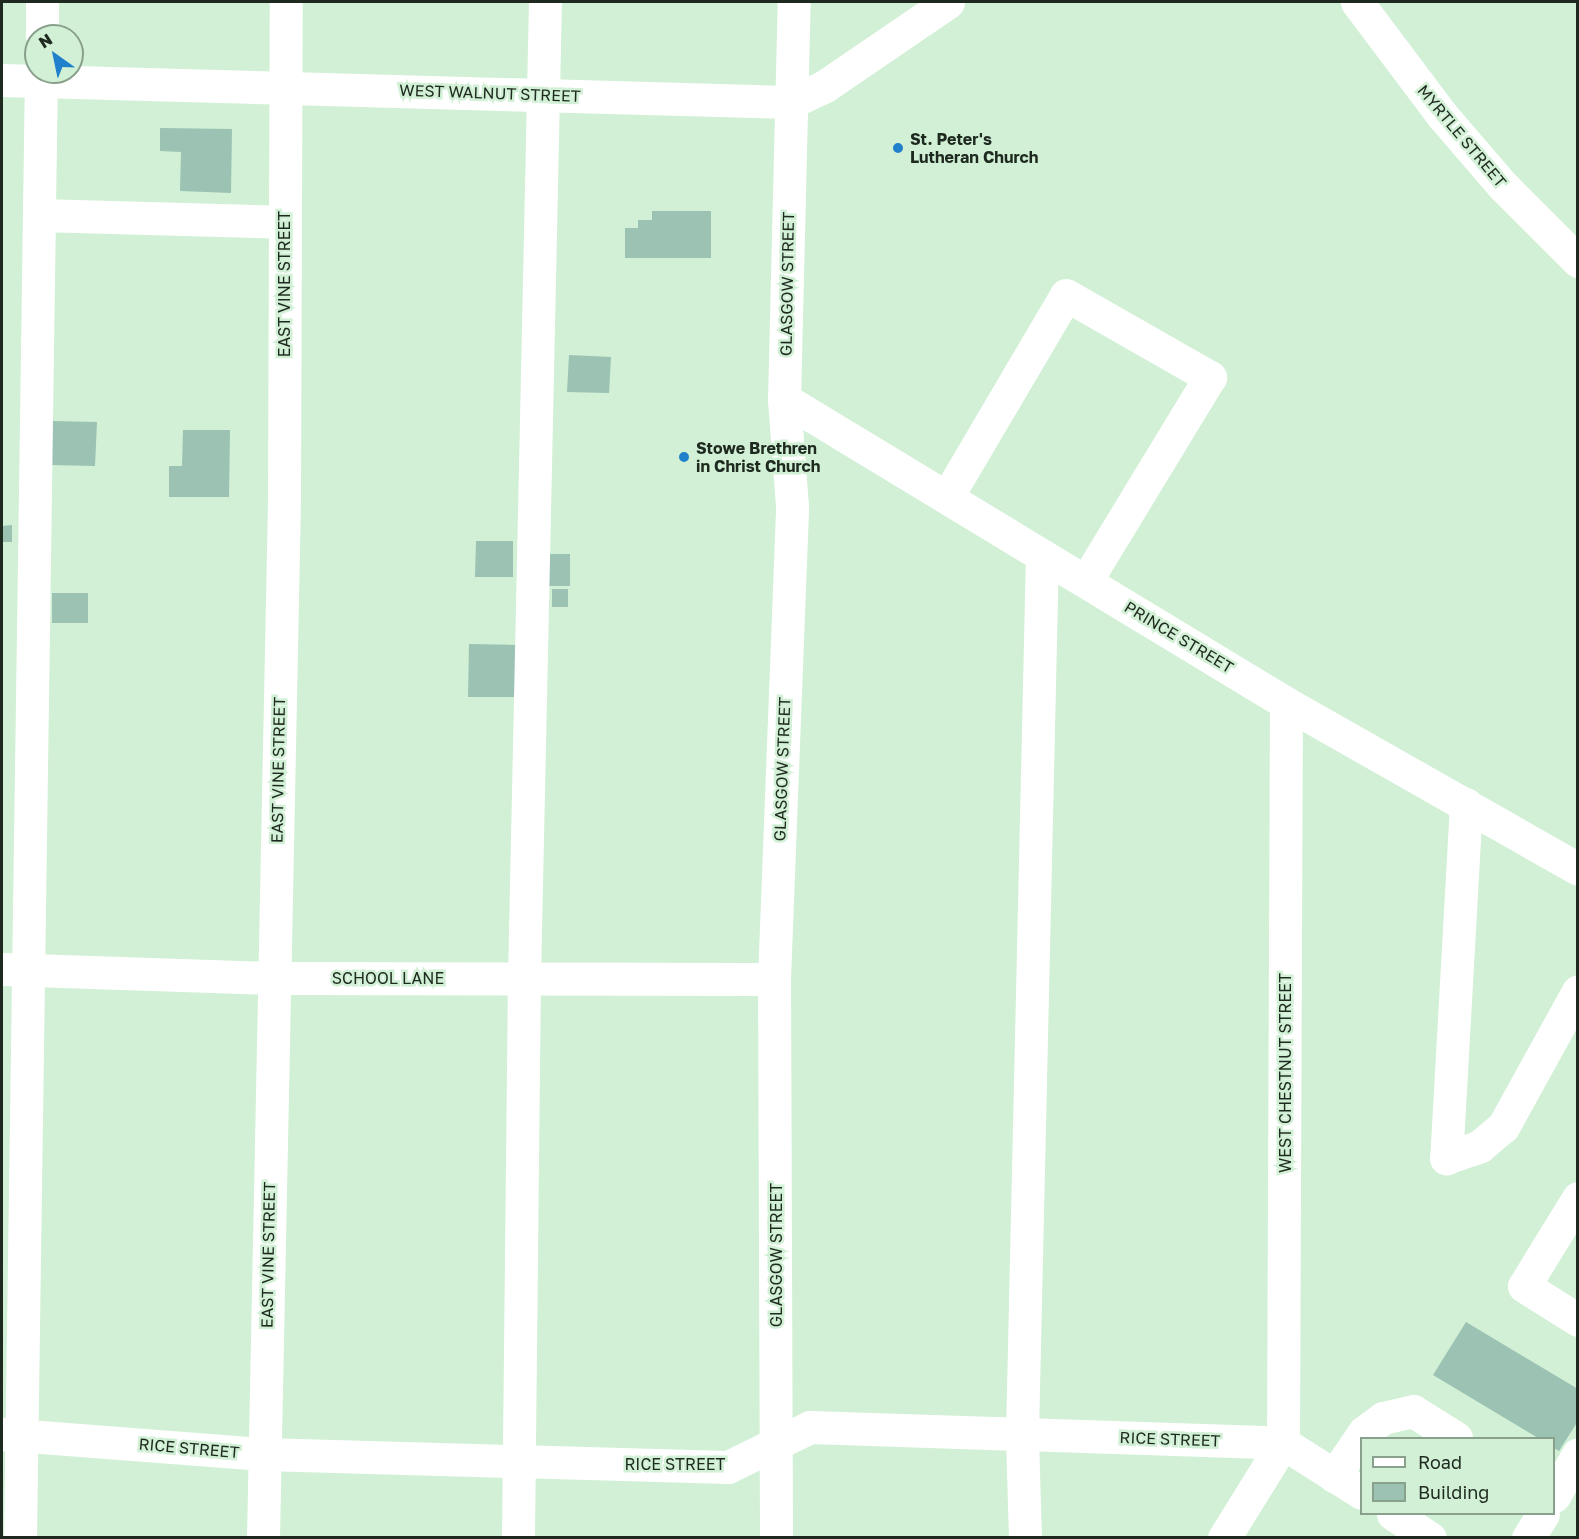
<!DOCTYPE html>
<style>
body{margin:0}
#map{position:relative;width:1579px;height:1539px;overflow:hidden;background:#d1f0d5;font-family:"Golos Text",sans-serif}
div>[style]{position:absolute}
.building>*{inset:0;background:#9bc2b3}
.minor>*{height:33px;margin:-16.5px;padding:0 16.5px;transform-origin:16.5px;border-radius:16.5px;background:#fff}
.dots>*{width:16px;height:16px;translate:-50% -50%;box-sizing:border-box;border:3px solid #d1f0d5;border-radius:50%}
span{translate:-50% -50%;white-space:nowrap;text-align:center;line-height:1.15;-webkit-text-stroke:5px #d1f0d5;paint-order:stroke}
.street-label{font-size:16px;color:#1e291f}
.poi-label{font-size:16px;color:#1e291f;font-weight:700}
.left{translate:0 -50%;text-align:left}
.frame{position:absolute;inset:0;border:3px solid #1e291f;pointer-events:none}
.legend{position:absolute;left:1360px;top:1437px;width:195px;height:78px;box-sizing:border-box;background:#d1f0d5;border:2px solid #89a08c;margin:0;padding:8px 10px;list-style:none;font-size:18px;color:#1e291f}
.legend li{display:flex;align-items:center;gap:12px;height:30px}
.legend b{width:30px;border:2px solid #89a08c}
.north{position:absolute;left:24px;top:24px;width:60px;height:60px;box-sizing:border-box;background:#d1f0d5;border:2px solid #89a08c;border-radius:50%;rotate:327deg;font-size:16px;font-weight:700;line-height:24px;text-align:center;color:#1e291f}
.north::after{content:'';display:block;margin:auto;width:21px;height:27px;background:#2180cc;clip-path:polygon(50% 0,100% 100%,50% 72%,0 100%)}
</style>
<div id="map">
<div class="building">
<i style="clip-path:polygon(160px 128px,232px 129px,231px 193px,180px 191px,181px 152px,160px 151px)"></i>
<i style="clip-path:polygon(652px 211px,711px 211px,711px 258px,625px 258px,625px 228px,638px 228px,638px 220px,652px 220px)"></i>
<i style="clip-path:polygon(569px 355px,611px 357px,609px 393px,567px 392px)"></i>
<i style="clip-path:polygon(51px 421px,97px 422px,95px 466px,50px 465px)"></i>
<i style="clip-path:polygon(183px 430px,230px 430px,229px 497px,169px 497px,169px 466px,182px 466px)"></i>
<i style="clip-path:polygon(12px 525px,12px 542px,2px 542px,2px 526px)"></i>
<i style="clip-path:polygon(476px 541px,513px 541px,513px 577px,475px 577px)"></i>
<i style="clip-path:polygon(547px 554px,570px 554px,570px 586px,547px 586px)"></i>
<i style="clip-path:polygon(552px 589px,568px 589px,568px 607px,552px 607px)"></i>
<i style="clip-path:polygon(52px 593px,88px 593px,88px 623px,52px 623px)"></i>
<i style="clip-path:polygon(469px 644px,517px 645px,516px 697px,468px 697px)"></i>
<i style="clip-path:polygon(1466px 1322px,1578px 1389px,1578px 1421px,1559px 1451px,1554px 1448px,1554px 1438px,1538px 1438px,1433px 1375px)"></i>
</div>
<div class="minor">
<i style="left:1357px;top:2px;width:140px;rotate:53.1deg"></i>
<i style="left:1441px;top:114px;width:95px;rotate:49.3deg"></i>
<i style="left:1503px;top:186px;width:106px;rotate:45deg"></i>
<i style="left:42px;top:36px;width:34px;rotate:-90deg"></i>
<i style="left:2px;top:80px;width:789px;rotate:1.6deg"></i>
<i style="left:791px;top:102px;width:38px;rotate:-25deg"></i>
<i style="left:825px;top:86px;width:149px;rotate:-34.3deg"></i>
<i style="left:39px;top:215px;width:246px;rotate:1.6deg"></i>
<i style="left:784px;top:399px;width:587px;rotate:31.2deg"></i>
<i style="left:1286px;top:703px;width:336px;rotate:29.6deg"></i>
<i style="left:947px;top:497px;width:234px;rotate:-59.5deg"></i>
<i style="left:1066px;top:295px;width:166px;rotate:29.7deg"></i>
<i style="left:1210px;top:377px;width:239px;rotate:121.3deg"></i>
<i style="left:1466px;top:804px;width:355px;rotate:93.2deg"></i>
<i style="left:1446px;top:1158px;width:36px;rotate:-19deg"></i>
<i style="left:1480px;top:1146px;width:30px;rotate:-40deg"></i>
<i style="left:1503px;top:1127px;width:155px;rotate:-61.1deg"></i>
<i style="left:2px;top:969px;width:272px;rotate:1.9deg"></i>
<i style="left:274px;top:978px;width:500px;rotate:0.11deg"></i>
<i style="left:1578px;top:1198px;width:103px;rotate:121.5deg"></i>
<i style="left:1524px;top:1286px;width:64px;rotate:32.2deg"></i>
<i style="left:2px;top:1434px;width:262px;rotate:4.4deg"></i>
<i style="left:263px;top:1454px;width:465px;rotate:1.6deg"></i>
<i style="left:728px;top:1467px;width:91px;rotate:-26deg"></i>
<i style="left:810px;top:1427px;width:473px;rotate:1.9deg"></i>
<i style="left:1283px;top:1443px;width:93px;rotate:32.3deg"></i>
<i style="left:1334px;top:1476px;width:53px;rotate:-55.7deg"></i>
<i style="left:1364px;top:1432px;width:24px;rotate:-36deg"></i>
<i style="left:1383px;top:1418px;width:31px;rotate:-13deg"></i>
<i style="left:1413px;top:1411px;width:51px;rotate:32.1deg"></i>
<i style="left:1554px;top:1496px;width:48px;rotate:-60.3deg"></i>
<i style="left:1393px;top:1514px;width:44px;rotate:33deg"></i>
<i style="left:20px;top:1538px;width:1466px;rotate:-89.18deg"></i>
<i style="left:263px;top:1538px;width:1038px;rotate:-88.84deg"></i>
<i style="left:284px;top:500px;width:498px;rotate:-89.8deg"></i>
<i style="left:518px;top:1538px;width:560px;rotate:-89.39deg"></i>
<i style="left:524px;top:978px;width:976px;rotate:-88.77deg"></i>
<i style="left:776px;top:1538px;width:559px;rotate:-90.2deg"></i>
<i style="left:774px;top:979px;width:473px;rotate:-87.8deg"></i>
<i style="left:792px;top:506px;width:107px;rotate:-94.3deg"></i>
<i style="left:784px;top:399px;width:397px;rotate:-88.6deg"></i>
<i style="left:1025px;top:1538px;width:104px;rotate:-91.7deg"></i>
<i style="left:1022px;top:1434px;width:879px;rotate:-88.7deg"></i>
<i style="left:1224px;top:1538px;width:112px;rotate:-58.2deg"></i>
<i style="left:1283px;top:1443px;width:740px;rotate:-89.77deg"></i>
<i style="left:1528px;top:1538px;width:28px;rotate:-58deg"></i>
</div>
<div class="dots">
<i style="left:898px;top:148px;background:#2180cc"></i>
<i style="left:684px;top:457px;background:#2180cc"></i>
</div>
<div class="street-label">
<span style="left:490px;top:93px;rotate:2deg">WEST WALNUT STREET</span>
<span style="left:1462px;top:136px;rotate:50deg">MYRTLE STREET</span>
<span style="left:284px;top:284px;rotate:-90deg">EAST VINE STREET</span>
<span style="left:787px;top:284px;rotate:-89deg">GLASGOW STREET</span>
<span style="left:1179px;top:637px;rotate:31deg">PRINCE STREET</span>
<span style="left:782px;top:769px;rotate:-88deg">GLASGOW STREET</span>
<span style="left:278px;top:770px;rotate:-89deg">EAST VINE STREET</span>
<span style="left:388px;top:978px">SCHOOL LANE</span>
<span style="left:1285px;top:1073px;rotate:-90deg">WEST CHESTNUT STREET</span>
<span style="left:268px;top:1255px;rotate:-89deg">EAST VINE STREET</span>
<span style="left:776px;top:1255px;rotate:-90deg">GLASGOW STREET</span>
<span style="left:1170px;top:1439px;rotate:2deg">RICE STREET</span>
<span style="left:189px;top:1448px;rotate:5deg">RICE STREET</span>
<span style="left:675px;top:1464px">RICE STREET</span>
</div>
<div class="poi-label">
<span class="left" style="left:910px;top:148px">St. Peter's<br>Lutheran Church</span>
<span class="left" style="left:696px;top:457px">Stowe Brethren<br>in Christ Church</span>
</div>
<div class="frame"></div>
<ul class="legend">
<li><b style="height:8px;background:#fff"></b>Road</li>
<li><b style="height:16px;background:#9bc2b3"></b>Building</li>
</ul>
<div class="north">N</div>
</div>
